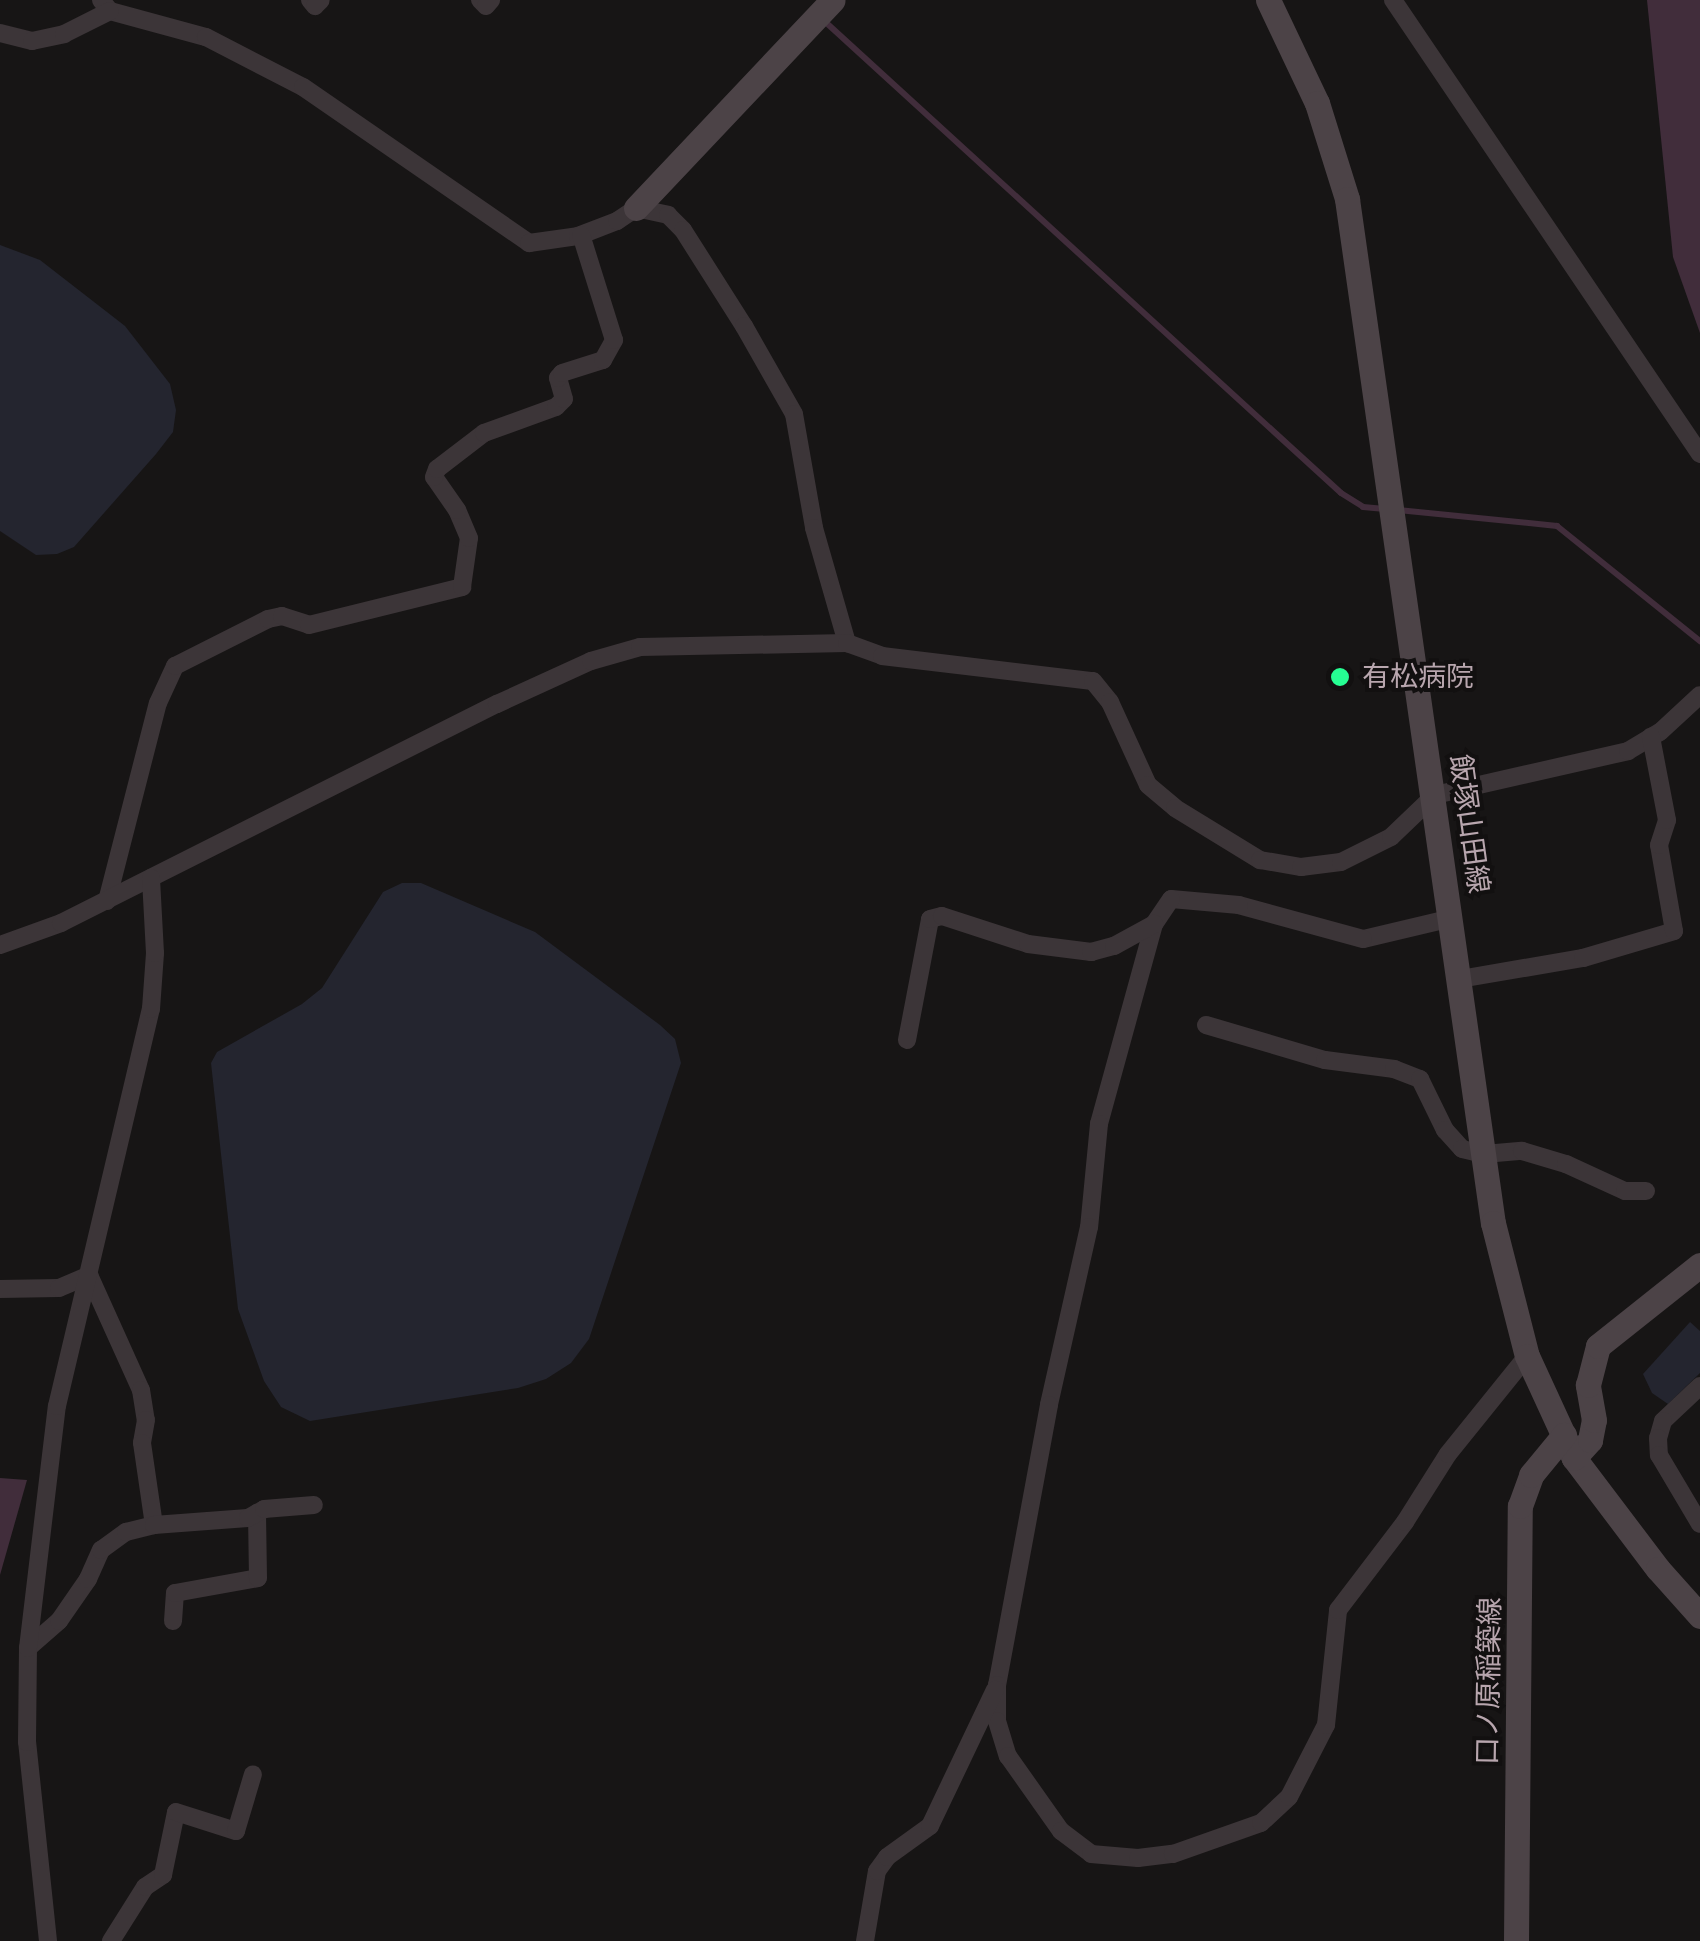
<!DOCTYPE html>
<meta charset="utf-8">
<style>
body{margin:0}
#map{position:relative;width:1700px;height:1941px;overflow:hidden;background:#171515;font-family:"Nunito Sans","Noto Sans JP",sans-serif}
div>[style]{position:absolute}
.green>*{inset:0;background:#24252f}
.water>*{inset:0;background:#412d3b}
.stream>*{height:6px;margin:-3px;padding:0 3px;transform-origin:3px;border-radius:3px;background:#412d3b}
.street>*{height:18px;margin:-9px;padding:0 9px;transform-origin:9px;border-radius:9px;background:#3c3538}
.secondary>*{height:25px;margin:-12.5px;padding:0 12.5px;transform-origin:12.5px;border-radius:12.5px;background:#4c4347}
.dots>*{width:28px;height:28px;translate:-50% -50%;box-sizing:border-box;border:5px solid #121010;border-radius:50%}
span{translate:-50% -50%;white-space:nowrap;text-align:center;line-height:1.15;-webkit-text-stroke:8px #121010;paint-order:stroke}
.poi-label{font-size:28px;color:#b8a6ae}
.left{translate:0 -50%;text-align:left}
.street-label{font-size:28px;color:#b8a6ae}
</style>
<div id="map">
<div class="green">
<i style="clip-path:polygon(0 245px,40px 260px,125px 326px,170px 384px,176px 410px,173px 432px,156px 454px,74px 547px,57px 554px,36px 555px,0 531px)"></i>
<i style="clip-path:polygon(402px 883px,421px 883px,535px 932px,660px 1025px,675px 1039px,681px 1063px,589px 1339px,571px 1363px,546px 1379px,518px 1388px,310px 1421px,281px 1407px,264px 1381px,238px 1309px,211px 1063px,217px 1052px,302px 1004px,322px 988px,383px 892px)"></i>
<i style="clip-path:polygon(1690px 1322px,1700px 1331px,1700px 1373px,1668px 1404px,1652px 1393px,1643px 1374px)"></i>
</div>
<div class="water">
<i style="clip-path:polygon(1647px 0,1700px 0,1700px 333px,1673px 257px)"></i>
<i style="clip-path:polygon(0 1478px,27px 1480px,0 1575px)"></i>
</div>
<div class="stream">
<i style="left:821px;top:18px;width:704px;rotate:42.41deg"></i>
<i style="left:1341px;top:493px;width:26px;rotate:32deg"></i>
<i style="left:1363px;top:507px;width:22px;rotate:5deg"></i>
<i style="left:1398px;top:510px;width:160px;rotate:5.7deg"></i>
<i style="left:1557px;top:526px;width:184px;rotate:38.8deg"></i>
</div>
<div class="street">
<i style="left:101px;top:0;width:14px;rotate:51deg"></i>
<i style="left:110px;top:11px;width:99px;rotate:15.2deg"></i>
<i style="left:206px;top:37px;width:109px;rotate:27.3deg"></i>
<i style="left:303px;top:87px;width:275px;rotate:34.6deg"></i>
<i style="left:529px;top:243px;width:49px;rotate:-8.1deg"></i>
<i style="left:578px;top:236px;width:42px;rotate:-21deg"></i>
<i style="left:617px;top:221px;width:23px;rotate:-34deg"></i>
<i style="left:636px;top:208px;width:33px;rotate:12deg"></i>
<i style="left:668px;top:215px;width:21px;rotate:45deg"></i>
<i style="left:683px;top:230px;width:114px;rotate:57.6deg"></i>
<i style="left:744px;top:326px;width:101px;rotate:60.4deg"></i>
<i style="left:794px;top:414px;width:116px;rotate:80deg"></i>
<i style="left:814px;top:528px;width:120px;rotate:74deg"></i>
<i style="left:310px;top:0;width:8px;rotate:50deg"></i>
<i style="left:315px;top:6px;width:8px;rotate:-45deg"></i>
<i style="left:480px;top:0;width:8px;rotate:45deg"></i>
<i style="left:486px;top:6px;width:8px;rotate:-50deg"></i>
<i style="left:1393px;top:0;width:548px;rotate:55.93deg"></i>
<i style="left:0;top:33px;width:33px;rotate:14deg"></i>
<i style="left:32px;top:41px;width:33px;rotate:-12deg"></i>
<i style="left:64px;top:34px;width:51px;rotate:-26.6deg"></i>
<i style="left:107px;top:901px;width:204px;rotate:-75.6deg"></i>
<i style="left:158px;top:703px;width:41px;rotate:-65.3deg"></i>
<i style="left:175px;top:666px;width:104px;rotate:-26.8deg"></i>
<i style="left:268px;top:619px;width:14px;rotate:-12deg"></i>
<i style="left:282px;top:616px;width:28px;rotate:18deg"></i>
<i style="left:309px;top:625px;width:158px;rotate:-13.9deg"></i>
<i style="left:462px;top:587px;width:49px;rotate:-81.9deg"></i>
<i style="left:469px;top:538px;width:30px;rotate:-113deg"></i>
<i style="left:457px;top:510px;width:40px;rotate:-124.9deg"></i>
<i style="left:434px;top:477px;width:9px;rotate:-69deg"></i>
<i style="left:437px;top:469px;width:59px;rotate:-37.5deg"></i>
<i style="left:484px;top:433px;width:77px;rotate:-19.9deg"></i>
<i style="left:556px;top:407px;width:11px;rotate:-45deg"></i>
<i style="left:564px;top:399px;width:22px;rotate:-106deg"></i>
<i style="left:558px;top:378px;width:6px;rotate:-51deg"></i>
<i style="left:562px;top:373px;width:43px;rotate:-17.6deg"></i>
<i style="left:603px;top:360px;width:23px;rotate:-61deg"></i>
<i style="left:614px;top:340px;width:110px;rotate:-107.4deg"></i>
<i style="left:1452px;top:918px;width:91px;rotate:166.7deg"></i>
<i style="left:1363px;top:939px;width:129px;rotate:-164.7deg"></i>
<i style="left:1239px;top:905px;width:68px;rotate:-175deg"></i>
<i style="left:1171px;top:899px;width:30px;rotate:124deg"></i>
<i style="left:1154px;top:924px;width:207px;rotate:105.4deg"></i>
<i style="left:1099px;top:1124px;width:103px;rotate:95.5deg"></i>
<i style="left:1089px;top:1227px;width:182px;rotate:102.7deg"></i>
<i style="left:1049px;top:1405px;width:285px;rotate:100.5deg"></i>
<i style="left:997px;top:1685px;width:36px;rotate:90deg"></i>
<i style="left:997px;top:1721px;width:37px;rotate:73deg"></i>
<i style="left:1008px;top:1756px;width:92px;rotate:54.8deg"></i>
<i style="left:1061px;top:1831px;width:38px;rotate:37deg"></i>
<i style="left:1091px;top:1854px;width:47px;rotate:4.9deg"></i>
<i style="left:1138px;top:1858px;width:35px;rotate:-7deg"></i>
<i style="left:1173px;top:1854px;width:93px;rotate:-19.4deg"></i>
<i style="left:1261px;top:1823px;width:38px;rotate:-43deg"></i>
<i style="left:1289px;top:1797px;width:81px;rotate:-62.8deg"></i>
<i style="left:1326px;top:1725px;width:116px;rotate:-84deg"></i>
<i style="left:1338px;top:1610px;width:111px;rotate:-52.7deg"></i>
<i style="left:1405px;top:1522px;width:80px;rotate:-57.7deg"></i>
<i style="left:1448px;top:1454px;width:126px;rotate:-51.1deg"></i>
<i style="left:0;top:945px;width:65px;rotate:-19.8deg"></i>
<i style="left:61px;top:923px;width:488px;rotate:-26.7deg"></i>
<i style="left:497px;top:704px;width:103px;rotate:-24.6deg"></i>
<i style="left:591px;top:661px;width:51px;rotate:-15.9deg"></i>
<i style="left:640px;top:647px;width:207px;rotate:-1.1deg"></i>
<i style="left:847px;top:643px;width:37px;rotate:20deg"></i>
<i style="left:882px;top:656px;width:212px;rotate:6.8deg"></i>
<i style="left:1093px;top:681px;width:27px;rotate:51deg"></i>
<i style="left:1110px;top:702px;width:91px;rotate:65.4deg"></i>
<i style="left:1148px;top:785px;width:35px;rotate:40deg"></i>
<i style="left:1175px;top:808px;width:100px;rotate:31.5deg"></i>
<i style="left:1260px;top:860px;width:42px;rotate:9.7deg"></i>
<i style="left:1301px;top:867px;width:40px;rotate:-7.1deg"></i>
<i style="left:1341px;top:862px;width:56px;rotate:-26.6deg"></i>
<i style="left:1391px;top:837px;width:61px;rotate:-43.7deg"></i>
<i style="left:1435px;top:795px;width:198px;rotate:-12.8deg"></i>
<i style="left:1628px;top:751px;width:37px;rotate:-31deg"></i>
<i style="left:1660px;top:732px;width:54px;rotate:-42.8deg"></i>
<i style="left:1460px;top:979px;width:125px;rotate:-9.7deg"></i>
<i style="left:1583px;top:958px;width:95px;rotate:-16.5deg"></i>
<i style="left:1674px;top:931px;width:87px;rotate:-99.9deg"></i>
<i style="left:1659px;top:845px;width:26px;rotate:-72deg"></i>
<i style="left:1667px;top:820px;width:85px;rotate:-100.9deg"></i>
<i style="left:1206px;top:1025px;width:124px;rotate:16.4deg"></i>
<i style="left:1325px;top:1060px;width:70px;rotate:7.4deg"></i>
<i style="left:1394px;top:1069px;width:28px;rotate:21deg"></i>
<i style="left:1420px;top:1079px;width:57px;rotate:63.9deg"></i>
<i style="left:1445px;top:1130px;width:25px;rotate:48deg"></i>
<i style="left:1462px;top:1149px;width:23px;rotate:13deg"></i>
<i style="left:1484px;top:1154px;width:38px;rotate:-5deg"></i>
<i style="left:1522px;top:1151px;width:46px;rotate:16.5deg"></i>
<i style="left:1566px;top:1164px;width:65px;rotate:24.6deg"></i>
<i style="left:1625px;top:1191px;width:21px"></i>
<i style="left:907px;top:1040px;width:123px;rotate:-79.2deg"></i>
<i style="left:930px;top:919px;width:12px;rotate:-14deg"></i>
<i style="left:942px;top:916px;width:90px;rotate:18deg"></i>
<i style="left:1028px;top:944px;width:64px;rotate:7.2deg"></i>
<i style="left:1091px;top:952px;width:24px;rotate:-15deg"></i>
<i style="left:1114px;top:946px;width:46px;rotate:-28.8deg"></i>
<i style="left:0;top:1289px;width:59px;rotate:-1deg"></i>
<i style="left:59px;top:1288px;width:33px;rotate:-23deg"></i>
<i style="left:89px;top:1275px;width:126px;rotate:65.7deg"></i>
<i style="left:141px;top:1390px;width:30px;rotate:81deg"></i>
<i style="left:146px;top:1420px;width:23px;rotate:100deg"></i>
<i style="left:142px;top:1443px;width:83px;rotate:81.7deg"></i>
<i style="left:1700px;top:1386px;width:51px;rotate:136.6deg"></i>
<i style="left:1663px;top:1421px;width:18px;rotate:106deg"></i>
<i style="left:1658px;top:1438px;width:17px;rotate:87deg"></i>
<i style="left:1659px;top:1455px;width:80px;rotate:59.3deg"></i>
<i style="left:173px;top:1621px;width:28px;rotate:-86deg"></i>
<i style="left:175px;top:1593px;width:84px;rotate:-10.2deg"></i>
<i style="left:258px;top:1578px;width:65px;rotate:-90.9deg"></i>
<i style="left:28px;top:1648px;width:41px;rotate:-41.1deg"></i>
<i style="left:59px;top:1621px;width:51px;rotate:-55.4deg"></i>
<i style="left:88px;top:1579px;width:32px;rotate:-66deg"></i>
<i style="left:101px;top:1550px;width:31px;rotate:-36deg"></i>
<i style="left:126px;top:1532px;width:29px;rotate:-14deg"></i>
<i style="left:154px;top:1525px;width:94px;rotate:-4.3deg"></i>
<i style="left:248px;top:1518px;width:18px;rotate:-29deg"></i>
<i style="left:264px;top:1509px;width:50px;rotate:-4.6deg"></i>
<i style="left:48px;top:1941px;width:200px;rotate:-96deg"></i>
<i style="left:27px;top:1742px;width:94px;rotate:-89.4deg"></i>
<i style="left:28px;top:1648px;width:244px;rotate:-83.2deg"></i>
<i style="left:57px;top:1406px;width:408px;rotate:-76.7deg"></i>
<i style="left:151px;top:1009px;width:56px;rotate:-85.9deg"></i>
<i style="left:155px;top:953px;width:75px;rotate:-93.1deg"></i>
<i style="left:111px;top:1941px;width:64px;rotate:-57.8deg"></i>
<i style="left:145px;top:1887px;width:22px;rotate:-34deg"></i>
<i style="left:163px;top:1875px;width:64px;rotate:-78.3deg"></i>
<i style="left:176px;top:1812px;width:63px;rotate:17.6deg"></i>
<i style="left:236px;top:1831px;width:59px;rotate:-73.4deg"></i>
<i style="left:865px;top:1941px;width:71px;rotate:-80.3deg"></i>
<i style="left:877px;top:1871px;width:17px;rotate:-54deg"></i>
<i style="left:887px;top:1857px;width:53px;rotate:-35.8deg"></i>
<i style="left:930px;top:1826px;width:151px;rotate:-64.5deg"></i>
</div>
<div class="secondary">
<i style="left:1268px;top:0;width:114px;rotate:64.6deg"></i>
<i style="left:1317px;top:103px;width:101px;rotate:72.6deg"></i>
<i style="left:1347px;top:199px;width:1034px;rotate:81.89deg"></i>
<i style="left:1493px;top:1223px;width:137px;rotate:75.7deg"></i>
<i style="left:1527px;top:1356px;width:112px;rotate:65.3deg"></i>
<i style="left:1574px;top:1458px;width:139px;rotate:52.9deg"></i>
<i style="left:1658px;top:1569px;width:63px;rotate:48.2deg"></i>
<i style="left:636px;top:208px;width:286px;rotate:-46.6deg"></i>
<i style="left:1574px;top:1458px;width:24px;rotate:-48deg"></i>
<i style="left:1590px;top:1440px;width:20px;rotate:-79deg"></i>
<i style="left:1594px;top:1420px;width:36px;rotate:-100deg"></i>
<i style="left:1588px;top:1385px;width:40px;rotate:-75.6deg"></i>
<i style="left:1598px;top:1346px;width:130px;rotate:-38.5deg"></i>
<i style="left:1516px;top:1941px;width:435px;rotate:-89.5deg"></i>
<i style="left:1520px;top:1506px;width:33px;rotate:-70deg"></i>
<i style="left:1531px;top:1475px;width:52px;rotate:-50.5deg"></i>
</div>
<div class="dots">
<i style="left:1340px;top:677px;background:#26fe93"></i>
</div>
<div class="poi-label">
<span class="left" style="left:1362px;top:677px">有松病院</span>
</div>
<div class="street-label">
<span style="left:1469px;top:824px;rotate:82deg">飯塚山田線</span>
<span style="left:1489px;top:1681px;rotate:-89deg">口ノ原稲築線</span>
</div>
</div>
